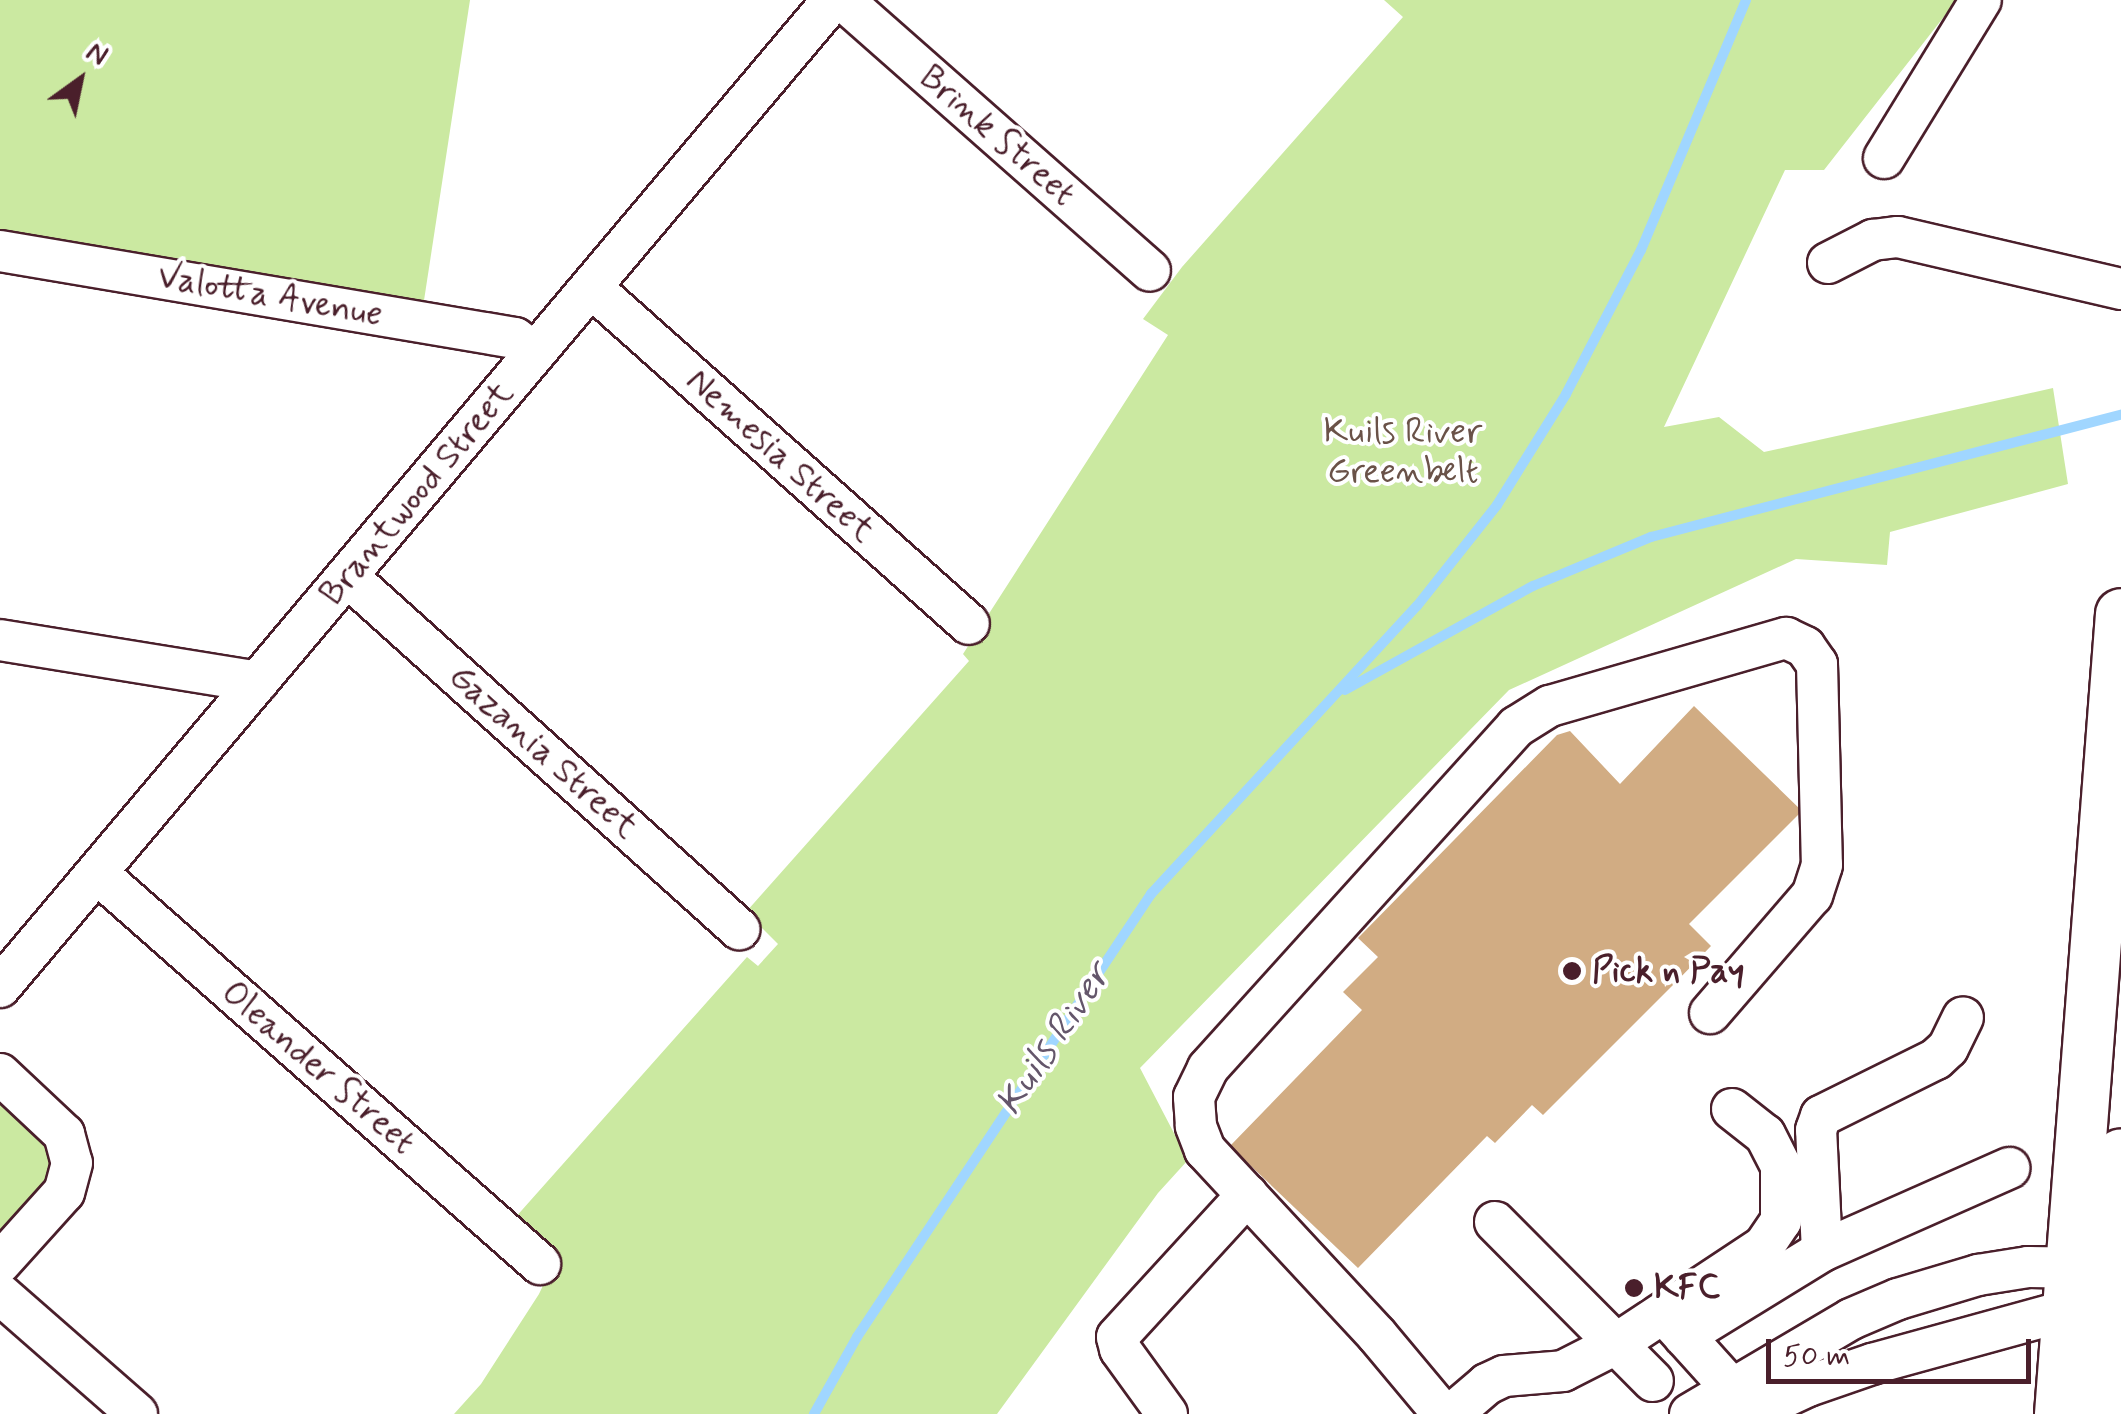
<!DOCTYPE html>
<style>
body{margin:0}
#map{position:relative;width:2121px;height:1414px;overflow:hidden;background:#fff;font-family:Mynerve,sans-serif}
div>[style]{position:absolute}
.green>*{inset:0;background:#cbe9a1}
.stream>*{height:10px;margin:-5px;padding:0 5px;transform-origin:5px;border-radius:5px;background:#a0d6ff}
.building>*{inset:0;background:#d1ac83}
.roads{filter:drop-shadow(2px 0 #4a1f2b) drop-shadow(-2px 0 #4a1f2b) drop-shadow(0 2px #4a1f2b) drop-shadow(0 -2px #4a1f2b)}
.minor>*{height:40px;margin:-20px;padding:0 20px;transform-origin:20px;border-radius:20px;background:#fff}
.major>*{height:50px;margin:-25px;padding:0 25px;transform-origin:25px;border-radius:25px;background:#fff}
.dots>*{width:28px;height:28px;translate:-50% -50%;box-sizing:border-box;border:5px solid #fff;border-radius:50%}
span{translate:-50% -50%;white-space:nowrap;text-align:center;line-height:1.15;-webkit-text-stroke:8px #fff;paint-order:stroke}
.street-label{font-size:35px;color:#4a1f2b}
.park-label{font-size:35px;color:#6a5248}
.poi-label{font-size:35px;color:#4a1f2b;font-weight:700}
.left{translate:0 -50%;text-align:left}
.water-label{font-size:38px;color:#64566b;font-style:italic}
.north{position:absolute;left:30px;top:30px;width:100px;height:100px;-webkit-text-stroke:8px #fff;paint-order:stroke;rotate:33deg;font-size:28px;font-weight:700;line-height:40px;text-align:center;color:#4a1f2b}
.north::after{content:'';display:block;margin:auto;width:35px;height:45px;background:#4a1f2b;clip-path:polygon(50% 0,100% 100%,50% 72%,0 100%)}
.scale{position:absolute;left:1766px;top:1339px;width:265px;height:45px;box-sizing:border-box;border:5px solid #4a1f2b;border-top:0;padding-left:12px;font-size:30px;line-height:35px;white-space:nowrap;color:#4a1f2b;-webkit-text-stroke:8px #fff;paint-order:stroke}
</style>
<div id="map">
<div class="green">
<i style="clip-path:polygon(0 0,470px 0,423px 307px,0 235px)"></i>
<i style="clip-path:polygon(1384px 0,1957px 0,1824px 170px,1785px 170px,1664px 427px,1719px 417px,1764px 452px,2053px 388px,2068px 484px,1890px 532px,1887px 565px,1796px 559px,1509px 690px,1140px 1068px,1188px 1160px,1158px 1193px,997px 1414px,454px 1414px,481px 1384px,539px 1294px,557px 1256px,514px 1219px,747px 957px,758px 966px,778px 944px,746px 912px,969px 661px,963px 654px,1168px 335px,1143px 319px,1182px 267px,1403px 17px)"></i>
<i style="clip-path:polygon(0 1097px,42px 1134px,53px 1156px,50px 1183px,0 1238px)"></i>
</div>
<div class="stream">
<i style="left:1345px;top:690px;width:215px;rotate:-29deg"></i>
<i style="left:1533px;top:586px;width:128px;rotate:-22.6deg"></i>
<i style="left:1651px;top:537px;width:486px;rotate:-14.6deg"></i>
<i style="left:814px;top:1414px;width:88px;rotate:-60.8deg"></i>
<i style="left:857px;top:1337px;width:532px;rotate:-56.43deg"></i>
<i style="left:1151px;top:894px;width:392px;rotate:-47.3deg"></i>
<i style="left:1417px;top:606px;width:129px;rotate:-51.6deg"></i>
<i style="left:1497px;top:505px;width:131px;rotate:-58.1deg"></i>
<i style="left:1566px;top:394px;width:162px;rotate:-62.5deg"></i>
<i style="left:1641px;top:250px;width:271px;rotate:-67.2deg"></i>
</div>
<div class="building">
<i style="clip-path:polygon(1694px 706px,1802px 811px,1689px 924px,1711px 946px,1675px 983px,1543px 1115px,1532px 1105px,1495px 1143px,1487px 1136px,1358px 1268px,1230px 1146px,1362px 1010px,1343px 992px,1378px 957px,1358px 938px,1557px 735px,1570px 731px,1620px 784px)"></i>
</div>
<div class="roads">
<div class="minor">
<i style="left:843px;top:0;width:409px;rotate:41.4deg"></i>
<i style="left:1884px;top:158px;width:185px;rotate:-58.5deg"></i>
<i style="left:0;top:251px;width:522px;rotate:9.59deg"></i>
<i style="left:515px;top:338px;width:25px;rotate:37deg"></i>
<i style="left:1828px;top:263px;width:51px;rotate:-27.1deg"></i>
<i style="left:1873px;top:240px;width:25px;rotate:-7deg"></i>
<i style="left:1898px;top:237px;width:229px;rotate:13.1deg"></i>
<i style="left:591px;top:287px;width:506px;rotate:41.72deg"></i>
<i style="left:347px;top:576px;width:528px;rotate:42deg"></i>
<i style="left:0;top:640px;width:261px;rotate:9.2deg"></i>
<i style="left:97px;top:873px;width:591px;rotate:41.43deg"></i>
<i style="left:0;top:987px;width:1292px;rotate:-49.84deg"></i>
<i style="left:0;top:1074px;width:88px;rotate:43.2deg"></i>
<i style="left:64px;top:1134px;width:30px;rotate:75deg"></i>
<i style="left:72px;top:1163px;width:30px;rotate:105deg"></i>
<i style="left:64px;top:1192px;width:96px;rotate:132deg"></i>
<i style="left:1495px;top:1222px;width:224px;rotate:45.2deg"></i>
<i style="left:1822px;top:1251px;width:121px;rotate:-92.8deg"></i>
<i style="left:1816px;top:1130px;width:15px;rotate:-70deg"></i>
<i style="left:1821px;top:1116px;width:128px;rotate:-26.4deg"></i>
<i style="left:1936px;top:1059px;width:16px;rotate:-43deg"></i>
<i style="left:1948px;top:1048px;width:34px;rotate:-64deg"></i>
<i style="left:0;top:1294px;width:182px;rotate:41.2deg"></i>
<i style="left:1667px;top:1317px;width:97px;rotate:47.9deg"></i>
<i style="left:1684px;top:1336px;width:162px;rotate:-31.6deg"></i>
<i style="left:1822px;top:1251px;width:205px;rotate:-23.9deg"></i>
<i style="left:1167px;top:1414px;width:80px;rotate:-125.9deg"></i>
<i style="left:1120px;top:1349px;width:12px;rotate:-104deg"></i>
<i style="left:1117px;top:1337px;width:193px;rotate:-47.5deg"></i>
<i style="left:1443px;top:1414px;width:103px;rotate:-129.9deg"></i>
<i style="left:1377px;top:1335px;width:253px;rotate:-132.9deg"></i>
<i style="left:1205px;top:1150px;width:26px;rotate:-111deg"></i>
<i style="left:1196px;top:1126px;width:29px;rotate:-94deg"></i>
<i style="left:1194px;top:1097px;width:32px;rotate:-64deg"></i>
<i style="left:1208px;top:1068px;width:460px;rotate:-47.9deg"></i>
<i style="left:1516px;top:727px;width:40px;rotate:-32deg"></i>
<i style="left:1550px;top:706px;width:246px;rotate:-16.1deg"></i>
<i style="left:1786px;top:638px;width:21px;rotate:25deg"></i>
<i style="left:1805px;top:647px;width:21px;rotate:55deg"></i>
<i style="left:1817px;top:664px;width:201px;rotate:88.6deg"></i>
<i style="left:1822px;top:865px;width:32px;rotate:108deg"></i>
<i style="left:1812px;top:895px;width:156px;rotate:130.8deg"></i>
<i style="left:1452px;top:1414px;width:46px;rotate:-40.6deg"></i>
<i style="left:1487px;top:1384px;width:19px;rotate:-25deg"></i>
<i style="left:1504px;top:1376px;width:59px;rotate:-4.8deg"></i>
<i style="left:1563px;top:1371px;width:59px;rotate:-27deg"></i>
<i style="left:1616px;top:1344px;width:178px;rotate:-33.5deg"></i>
<i style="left:1764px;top:1246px;width:30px;rotate:-56deg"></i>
<i style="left:1781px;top:1221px;width:55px;rotate:-90deg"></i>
<i style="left:1781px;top:1166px;width:35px;rotate:-117deg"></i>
<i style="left:1765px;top:1135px;width:42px;rotate:-141.8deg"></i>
<i style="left:1690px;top:1414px;width:187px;rotate:-30.5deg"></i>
<i style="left:1851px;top:1319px;width:51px;rotate:-23.1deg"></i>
<i style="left:1898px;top:1299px;width:84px;rotate:-16.7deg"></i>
<i style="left:1978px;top:1275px;width:51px;rotate:-9.1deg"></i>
<i style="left:2028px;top:1267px;width:70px;rotate:0.8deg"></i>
<i style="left:1748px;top:1414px;width:66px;rotate:-25deg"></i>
<i style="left:1808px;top:1386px;width:68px;rotate:-19deg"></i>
<i style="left:1872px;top:1364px;width:230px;rotate:-15.4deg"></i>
</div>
<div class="major">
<i style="left:2060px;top:1414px;width:802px;rotate:-85.64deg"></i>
<i style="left:2107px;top:1414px;width:260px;rotate:-86.9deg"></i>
</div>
</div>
<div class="dots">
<i style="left:1572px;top:971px;background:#4a1f2b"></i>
<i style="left:1634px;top:1288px;background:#4a1f2b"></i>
</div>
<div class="street-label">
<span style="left:997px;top:136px;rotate:41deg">Brink Street</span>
<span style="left:270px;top:296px;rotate:10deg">Valotta Avenue</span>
<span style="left:780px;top:456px;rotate:42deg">Nemesia Street</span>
<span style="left:417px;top:494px;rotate:-50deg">Brantwood Street</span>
<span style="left:543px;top:752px;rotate:42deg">Gazania Street</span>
<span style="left:318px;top:1068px;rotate:41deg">Oleander Street</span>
</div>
<div class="park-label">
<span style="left:1403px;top:452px">Kuils River<br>Greenbelt</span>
</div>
<div class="poi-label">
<span class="left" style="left:1592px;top:971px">Pick n Pay</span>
<span class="left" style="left:1654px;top:1288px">KFC</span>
</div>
<div class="water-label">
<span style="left:1054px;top:1040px;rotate:-56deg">Kuils River</span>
</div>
<div class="north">N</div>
<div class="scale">50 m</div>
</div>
